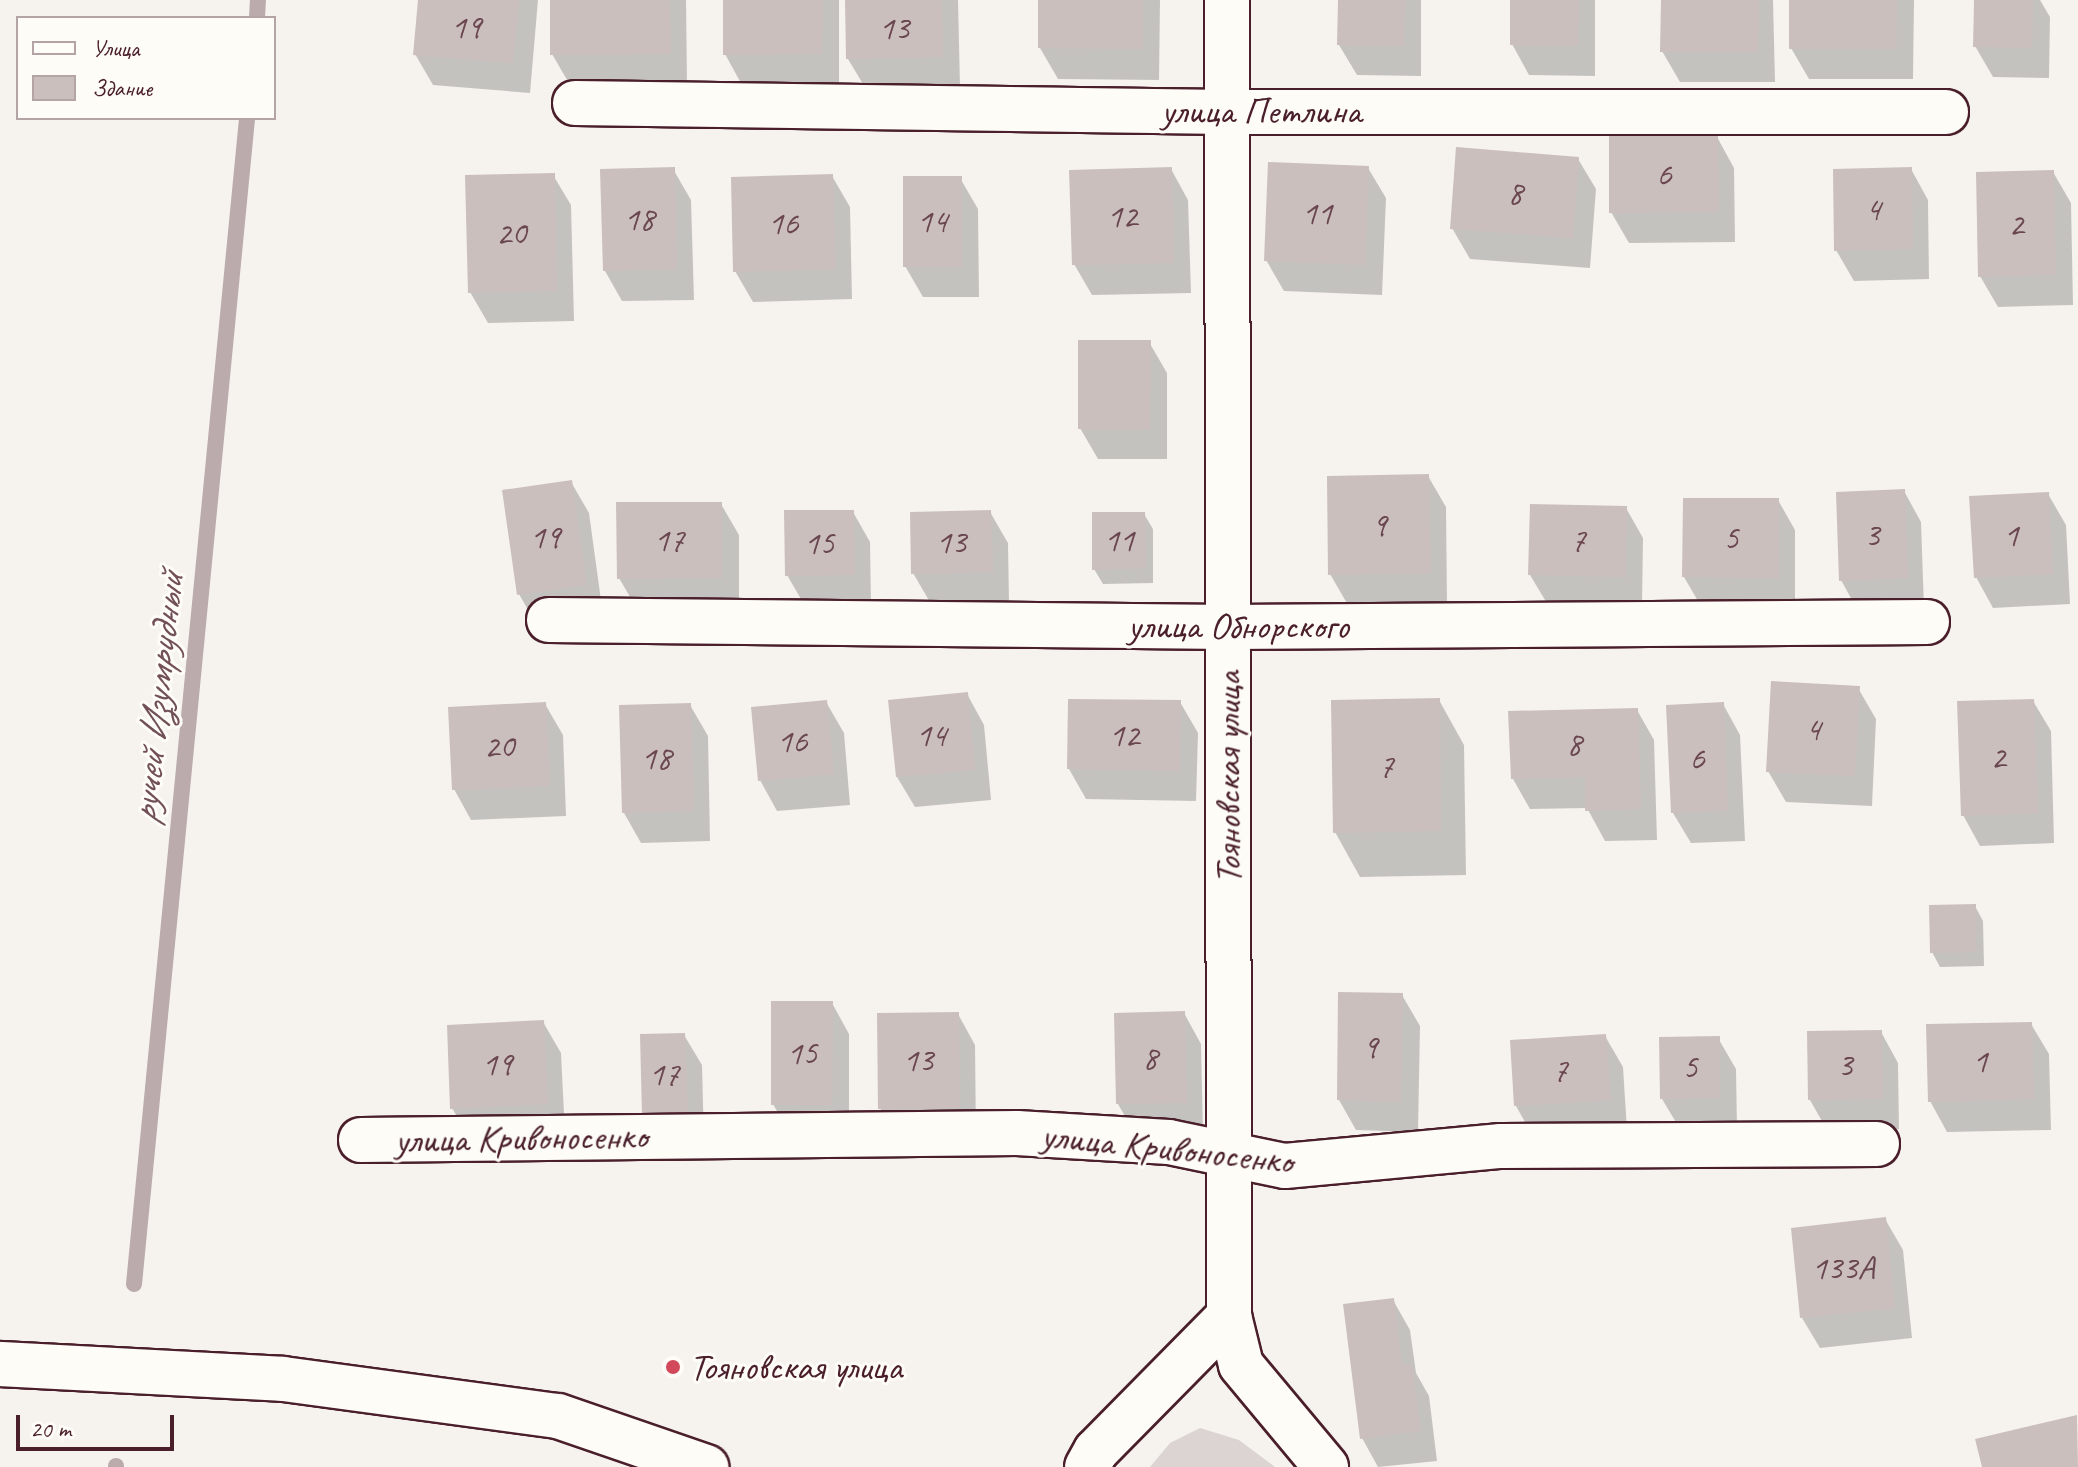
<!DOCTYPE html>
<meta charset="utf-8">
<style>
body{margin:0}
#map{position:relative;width:2078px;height:1467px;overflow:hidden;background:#f6f3ef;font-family:Caveat,sans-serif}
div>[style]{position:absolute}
.green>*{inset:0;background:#dcd4d2}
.shadow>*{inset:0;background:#0003}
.stream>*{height:16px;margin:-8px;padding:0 8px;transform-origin:8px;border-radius:8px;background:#bbabac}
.building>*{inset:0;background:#cbbfbe}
.roads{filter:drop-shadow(2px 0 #4a1f2b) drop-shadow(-2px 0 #4a1f2b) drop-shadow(0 2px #4a1f2b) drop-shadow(0 -2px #4a1f2b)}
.minor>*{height:44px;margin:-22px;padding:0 22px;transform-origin:22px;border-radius:22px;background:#fdfcf7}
.dots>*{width:22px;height:22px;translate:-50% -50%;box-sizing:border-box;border:4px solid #fdfcf7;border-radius:50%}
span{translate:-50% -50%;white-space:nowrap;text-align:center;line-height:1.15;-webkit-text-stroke:6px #fdfcf7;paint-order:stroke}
.number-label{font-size:34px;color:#6a4750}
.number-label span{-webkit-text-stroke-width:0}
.street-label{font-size:38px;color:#4a1f2b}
.poi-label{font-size:38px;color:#4a1f2b}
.left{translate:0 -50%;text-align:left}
.water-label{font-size:40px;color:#725058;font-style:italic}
.legend{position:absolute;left:16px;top:16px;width:260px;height:104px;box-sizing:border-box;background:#fdfcf7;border:2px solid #b5a4a5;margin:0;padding:10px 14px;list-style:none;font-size:24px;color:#4a1f2b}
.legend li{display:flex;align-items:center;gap:16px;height:40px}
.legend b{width:40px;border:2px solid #b5a4a5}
.scale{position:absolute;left:16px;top:1415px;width:158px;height:36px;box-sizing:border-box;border:4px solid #4a1f2b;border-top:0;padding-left:10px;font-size:24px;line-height:28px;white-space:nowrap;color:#4a1f2b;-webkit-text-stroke:6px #fdfcf7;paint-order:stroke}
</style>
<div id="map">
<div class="green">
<i style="clip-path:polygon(1200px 1428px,1239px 1440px,1275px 1467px,1150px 1467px,1170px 1443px)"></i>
</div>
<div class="shadow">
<i style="clip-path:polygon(420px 0,538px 0,530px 93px,433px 85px,415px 54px)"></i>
<i style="clip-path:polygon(552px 0,686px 0,687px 84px,570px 85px,552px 54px)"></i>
<i style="clip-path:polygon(725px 0,839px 0,839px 84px,742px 85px,725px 54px)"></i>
<i style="clip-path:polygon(847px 0,958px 0,960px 87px,866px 89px,848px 59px)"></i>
<i style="clip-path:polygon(1040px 0,1160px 0,1159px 80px,1058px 79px,1040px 48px)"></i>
<i style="clip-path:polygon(1340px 0,1421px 0,1421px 76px,1357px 75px,1339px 45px)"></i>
<i style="clip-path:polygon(1512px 0,1595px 0,1595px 76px,1529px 75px,1512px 44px)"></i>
<i style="clip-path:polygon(1663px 0,1773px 0,1775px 82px,1680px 82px,1662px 51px)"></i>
<i style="clip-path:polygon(1791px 0,1914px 0,1913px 79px,1809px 79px,1791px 48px)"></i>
<i style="clip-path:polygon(1976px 0,2040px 0,2050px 17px,2049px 78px,1993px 77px,1975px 46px)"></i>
<i style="clip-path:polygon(1717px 137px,1734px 168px,1735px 242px,1629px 243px,1611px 212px)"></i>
<i style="clip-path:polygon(1578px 159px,1596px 189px,1590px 268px,1470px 259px,1452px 228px)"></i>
<i style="clip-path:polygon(1368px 168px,1386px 198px,1382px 295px,1284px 291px,1266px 260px)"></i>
<i style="clip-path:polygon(673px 169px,691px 200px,694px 300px,622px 301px,605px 271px)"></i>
<i style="clip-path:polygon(1171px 169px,1188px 200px,1191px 293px,1092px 295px,1074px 264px)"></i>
<i style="clip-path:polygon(1911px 169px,1928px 200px,1929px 279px,1854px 281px,1836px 250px)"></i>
<i style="clip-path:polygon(2053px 172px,2071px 203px,2073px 305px,1998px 307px,1980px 276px)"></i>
<i style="clip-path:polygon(553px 175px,571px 205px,574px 321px,488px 323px,470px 292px)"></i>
<i style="clip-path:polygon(832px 176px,850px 207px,852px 299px,753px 302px,735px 271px)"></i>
<i style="clip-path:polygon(960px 178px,978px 209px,979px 297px,923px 297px,905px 266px)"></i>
<i style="clip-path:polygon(1149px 342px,1167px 373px,1167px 459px,1098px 459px,1080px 428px)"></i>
<i style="clip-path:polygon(1428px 476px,1446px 507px,1447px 604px,1348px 605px,1330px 574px)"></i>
<i style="clip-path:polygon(571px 482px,589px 513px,603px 615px,536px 624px,519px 594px)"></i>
<i style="clip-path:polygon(1904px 491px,1921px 522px,1924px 608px,1858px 611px,1841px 580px)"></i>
<i style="clip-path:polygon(2048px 494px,2066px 525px,2070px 604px,1993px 608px,1976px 577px)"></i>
<i style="clip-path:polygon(1778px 500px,1795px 530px,1795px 608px,1702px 608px,1684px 577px)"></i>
<i style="clip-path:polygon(721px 504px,739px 535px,739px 608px,637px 609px,619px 578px)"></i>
<i style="clip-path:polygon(1626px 508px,1643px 538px,1642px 607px,1548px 605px,1530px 575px)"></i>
<i style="clip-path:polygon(853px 512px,870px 542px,871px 605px,805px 606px,787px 575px)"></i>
<i style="clip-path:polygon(990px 512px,1008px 543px,1009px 602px,931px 604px,913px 573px)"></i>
<i style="clip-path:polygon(1144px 514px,1153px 529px,1153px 583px,1103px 584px,1094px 569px)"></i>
<i style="clip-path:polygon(1858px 688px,1876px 719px,1872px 806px,1786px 802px,1768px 771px)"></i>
<i style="clip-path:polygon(967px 694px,984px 725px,991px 800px,915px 807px,897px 777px)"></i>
<i style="clip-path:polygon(1439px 700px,1464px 745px,1466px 875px,1360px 877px,1335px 832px)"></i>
<i style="clip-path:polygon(2033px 701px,2051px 731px,2054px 843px,1980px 846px,1963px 815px)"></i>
<i style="clip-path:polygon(826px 702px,844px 733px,850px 805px,777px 811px,760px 780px)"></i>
<i style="clip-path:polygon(1180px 702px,1198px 733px,1196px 801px,1086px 799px,1069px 769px)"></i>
<i style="clip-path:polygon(545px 704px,563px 735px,566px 816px,471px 820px,454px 789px)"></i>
<i style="clip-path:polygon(1723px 704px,1740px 735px,1745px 841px,1691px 843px,1673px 813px)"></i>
<i style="clip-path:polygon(690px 705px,708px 736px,710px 841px,641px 843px,624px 813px)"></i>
<i style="clip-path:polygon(1637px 710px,1654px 740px,1657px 840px,1605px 841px,1587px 808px,1530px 809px,1513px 779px)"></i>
<i style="clip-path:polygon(1975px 906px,1983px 921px,1984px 966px,1940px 967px,1932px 952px)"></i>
<i style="clip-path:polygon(1402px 995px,1420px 1026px,1418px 1132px,1356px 1130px,1339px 1100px)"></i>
<i style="clip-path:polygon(832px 1003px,849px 1034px,849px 1135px,790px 1135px,773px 1104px)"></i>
<i style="clip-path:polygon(1184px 1013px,1201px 1044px,1203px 1133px,1135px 1134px,1118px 1104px)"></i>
<i style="clip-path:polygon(958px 1014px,975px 1045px,976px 1138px,898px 1139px,880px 1108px)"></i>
<i style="clip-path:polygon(543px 1022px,561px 1053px,565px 1134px,470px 1139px,452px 1108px)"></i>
<i style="clip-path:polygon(2031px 1024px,2049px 1054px,2051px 1130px,1947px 1132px,1930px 1101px)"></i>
<i style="clip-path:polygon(1881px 1032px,1898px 1063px,1899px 1129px,1827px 1130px,1810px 1100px)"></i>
<i style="clip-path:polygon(684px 1035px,702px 1065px,704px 1143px,662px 1145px,644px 1114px)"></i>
<i style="clip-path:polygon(1605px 1036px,1623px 1067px,1627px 1130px,1533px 1136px,1516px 1106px)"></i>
<i style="clip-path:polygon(1718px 1038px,1736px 1069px,1737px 1128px,1680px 1129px,1662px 1099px)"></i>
<i style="clip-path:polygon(1885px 1219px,1903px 1250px,1912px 1338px,1820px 1348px,1802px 1318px)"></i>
<i style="clip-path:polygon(1393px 1300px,1410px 1330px,1416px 1373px,1429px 1396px,1437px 1461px,1378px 1467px,1362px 1438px)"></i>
</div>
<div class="stream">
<i style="left:257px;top:18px;width:18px;rotate:-87deg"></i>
<i style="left:134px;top:1284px;width:1171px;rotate:-84.46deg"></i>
<i style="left:116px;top:1467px;width:1px;rotate:-90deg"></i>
</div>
<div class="building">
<i style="clip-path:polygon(418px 0,519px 0,513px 63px,413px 55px)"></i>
<i style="clip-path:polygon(550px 0,670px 0,671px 54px,550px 55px)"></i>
<i style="clip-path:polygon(723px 0,823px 0,822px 54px,723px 55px)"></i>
<i style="clip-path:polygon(845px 0,942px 0,943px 57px,846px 59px)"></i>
<i style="clip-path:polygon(1038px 0,1143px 0,1143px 49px,1038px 48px)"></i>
<i style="clip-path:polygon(1338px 0,1405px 0,1404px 46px,1337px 45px)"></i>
<i style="clip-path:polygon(1510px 0,1579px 0,1578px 46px,1510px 45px)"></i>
<i style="clip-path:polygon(1661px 0,1759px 0,1758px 52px,1660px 52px)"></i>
<i style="clip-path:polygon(1789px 0,1897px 0,1896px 49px,1789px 49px)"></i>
<i style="clip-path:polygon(1974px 0,2033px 0,2032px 48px,1973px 47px)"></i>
<i style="clip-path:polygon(1718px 135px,1719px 212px,1609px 213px,1609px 136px)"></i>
<i style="clip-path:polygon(1456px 147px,1579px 157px,1573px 238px,1450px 229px)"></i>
<i style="clip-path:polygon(1268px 162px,1369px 166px,1365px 265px,1264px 261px)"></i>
<i style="clip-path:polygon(675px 167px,677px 269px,603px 271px,600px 169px)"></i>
<i style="clip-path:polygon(1172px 167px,1174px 263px,1072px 265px,1069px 170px)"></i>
<i style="clip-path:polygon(1912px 167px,1913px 249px,1834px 251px,1833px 169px)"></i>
<i style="clip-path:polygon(2054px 170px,2056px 275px,1978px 277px,1976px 172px)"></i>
<i style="clip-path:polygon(555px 173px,557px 291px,468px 293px,465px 175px)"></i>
<i style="clip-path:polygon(833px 174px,836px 269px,733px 272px,731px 177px)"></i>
<i style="clip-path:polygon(903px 176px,962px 176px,962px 267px,903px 267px)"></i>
<i style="clip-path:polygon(1078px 340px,1151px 340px,1150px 429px,1078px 429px)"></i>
<i style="clip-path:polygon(1429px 474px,1431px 573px,1328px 575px,1327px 476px)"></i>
<i style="clip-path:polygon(572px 480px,587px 585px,517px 595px,502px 490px)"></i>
<i style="clip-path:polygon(1905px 489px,1908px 578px,1839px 581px,1836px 492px)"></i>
<i style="clip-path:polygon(2049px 492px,2053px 574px,1974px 578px,1969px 496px)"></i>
<i style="clip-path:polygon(1683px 498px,1779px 498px,1779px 578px,1682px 577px)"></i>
<i style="clip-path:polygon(616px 502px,722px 502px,722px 578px,617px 579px)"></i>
<i style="clip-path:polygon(1530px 504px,1627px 506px,1626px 577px,1528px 575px)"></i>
<i style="clip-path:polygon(784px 510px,854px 510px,855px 575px,785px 576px)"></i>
<i style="clip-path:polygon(991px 510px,993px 572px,911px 574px,910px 512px)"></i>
<i style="clip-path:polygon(1092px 512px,1145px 512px,1146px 568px,1092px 570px)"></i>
<i style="clip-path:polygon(1771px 681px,1860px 686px,1855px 776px,1766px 772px)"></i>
<i style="clip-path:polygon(968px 692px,975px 770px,896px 777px,888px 700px)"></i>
<i style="clip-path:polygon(1440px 698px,1441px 831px,1333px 833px,1331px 700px)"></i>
<i style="clip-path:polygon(1068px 699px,1181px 700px,1180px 771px,1067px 769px)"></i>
<i style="clip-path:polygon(2034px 699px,2038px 813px,1961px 816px,1957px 701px)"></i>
<i style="clip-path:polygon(827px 700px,834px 774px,758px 781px,751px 707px)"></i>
<i style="clip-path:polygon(546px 702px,550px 786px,452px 790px,448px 707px)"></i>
<i style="clip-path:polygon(1724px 702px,1728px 811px,1671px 813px,1666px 705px)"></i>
<i style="clip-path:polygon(691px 703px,694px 811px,622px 813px,619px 705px)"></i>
<i style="clip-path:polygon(1638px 708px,1641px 809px,1585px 811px,1585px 777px,1511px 779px,1508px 711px)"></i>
<i style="clip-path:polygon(1976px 904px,1976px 952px,1930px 953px,1929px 905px)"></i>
<i style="clip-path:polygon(1338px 992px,1403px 993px,1401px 1102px,1337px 1100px)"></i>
<i style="clip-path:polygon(771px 1001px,833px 1001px,832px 1105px,771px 1105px)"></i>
<i style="clip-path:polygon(1185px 1011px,1187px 1103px,1116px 1104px,1114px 1013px)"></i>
<i style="clip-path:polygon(959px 1012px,960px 1108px,878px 1109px,877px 1013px)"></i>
<i style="clip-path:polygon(544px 1020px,548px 1104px,450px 1109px,447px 1025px)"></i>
<i style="clip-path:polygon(2032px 1022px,2034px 1099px,1928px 1102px,1926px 1024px)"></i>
<i style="clip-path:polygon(1882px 1030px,1883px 1099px,1808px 1100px,1807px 1031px)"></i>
<i style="clip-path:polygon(685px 1033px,688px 1113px,642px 1115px,640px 1034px)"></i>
<i style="clip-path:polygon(1606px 1034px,1611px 1100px,1514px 1106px,1510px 1040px)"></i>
<i style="clip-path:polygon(1720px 1036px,1720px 1098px,1660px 1099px,1659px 1037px)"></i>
<i style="clip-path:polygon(1886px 1217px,1895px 1308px,1800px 1318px,1791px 1228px)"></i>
<i style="clip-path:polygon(1394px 1298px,1402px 1364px,1412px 1364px,1421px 1431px,1360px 1439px,1343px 1304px)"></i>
<i style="clip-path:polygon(2077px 1415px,2078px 1467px,1982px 1467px,1975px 1439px)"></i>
</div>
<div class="roads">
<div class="minor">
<i style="left:1227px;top:0;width:1316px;rotate:89.91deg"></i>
<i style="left:1229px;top:1316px;width:50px;rotate:76.2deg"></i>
<i style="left:1241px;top:1365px;width:133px;rotate:50.2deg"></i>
<i style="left:575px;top:103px;width:652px;rotate:0.79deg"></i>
<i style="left:1227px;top:112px;width:719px"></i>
<i style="left:549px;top:620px;width:680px;rotate:0.59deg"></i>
<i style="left:1229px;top:627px;width:698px;rotate:-0.41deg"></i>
<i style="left:361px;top:1140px;width:656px;rotate:-0.61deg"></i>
<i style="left:1017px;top:1133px;width:152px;rotate:3.4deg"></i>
<i style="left:1169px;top:1142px;width:118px;rotate:11.7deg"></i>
<i style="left:1285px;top:1166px;width:217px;rotate:-5.3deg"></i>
<i style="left:1501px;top:1146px;width:376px;rotate:-0.3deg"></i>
<i style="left:0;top:1364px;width:283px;rotate:3deg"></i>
<i style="left:283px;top:1379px;width:277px;rotate:7.7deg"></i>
<i style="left:558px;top:1416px;width:157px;rotate:19deg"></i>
<i style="left:1087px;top:1467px;width:18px;rotate:-61deg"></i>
<i style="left:1096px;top:1451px;width:190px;rotate:-45.4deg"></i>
</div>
</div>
<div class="dots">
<i style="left:673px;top:1367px;background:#d1495b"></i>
</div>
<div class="number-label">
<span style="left:466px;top:27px">19</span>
<span style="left:894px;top:28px">13</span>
<span style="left:1664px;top:174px">6</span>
<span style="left:1515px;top:193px">8</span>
<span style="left:1873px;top:209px">4</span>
<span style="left:1317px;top:213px">11</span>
<span style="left:1122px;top:216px">12</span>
<span style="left:639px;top:219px">18</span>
<span style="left:932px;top:221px">14</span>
<span style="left:783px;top:223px">16</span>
<span style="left:2016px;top:224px">2</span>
<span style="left:511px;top:233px">20</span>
<span style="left:1379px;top:525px">9</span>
<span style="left:1872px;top:535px">3</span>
<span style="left:2011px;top:535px">1</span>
<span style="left:545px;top:537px">19</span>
<span style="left:1731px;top:538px">5</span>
<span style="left:669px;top:540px">17</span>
<span style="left:1119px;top:540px">11</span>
<span style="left:1578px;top:540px">7</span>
<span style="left:951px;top:542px">13</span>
<span style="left:819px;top:543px">15</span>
<span style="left:1813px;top:729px">4</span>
<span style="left:931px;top:735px">14</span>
<span style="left:1124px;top:735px">12</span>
<span style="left:792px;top:741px">16</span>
<span style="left:1574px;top:744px">8</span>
<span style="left:499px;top:746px">20</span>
<span style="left:1998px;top:757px">2</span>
<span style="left:656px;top:758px">18</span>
<span style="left:1697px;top:758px">6</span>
<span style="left:1386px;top:766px">7</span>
<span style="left:1370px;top:1047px">9</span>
<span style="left:802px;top:1053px">15</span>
<span style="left:1150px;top:1058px">8</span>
<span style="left:918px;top:1060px">13</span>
<span style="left:1980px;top:1061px">1</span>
<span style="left:497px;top:1064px">19</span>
<span style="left:1845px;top:1065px">3</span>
<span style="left:1690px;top:1067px">5</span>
<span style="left:1560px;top:1070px">7</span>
<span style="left:664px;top:1074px">17</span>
<span style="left:1843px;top:1268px">133А</span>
</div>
<div class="street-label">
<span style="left:1261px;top:111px">улица Петлина</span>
<span style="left:1238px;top:626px">улица Обнорского</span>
<span style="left:1228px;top:778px;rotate:-90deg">Тояновская улица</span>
<span style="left:521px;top:1138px;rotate:-1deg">улица Кривоносенко</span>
<span style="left:1167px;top:1148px;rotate:6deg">улица Кривоносенко</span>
</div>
<div class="poi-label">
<span class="left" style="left:689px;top:1367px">Тояновская улица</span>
</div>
<div class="water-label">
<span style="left:157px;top:698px;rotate:-84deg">ручей Изумрудный</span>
</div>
<ul class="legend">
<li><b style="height:10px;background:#fdfcf7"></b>Улица</li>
<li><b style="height:22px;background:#cbbfbe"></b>Здание</li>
</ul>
<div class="scale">20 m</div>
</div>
